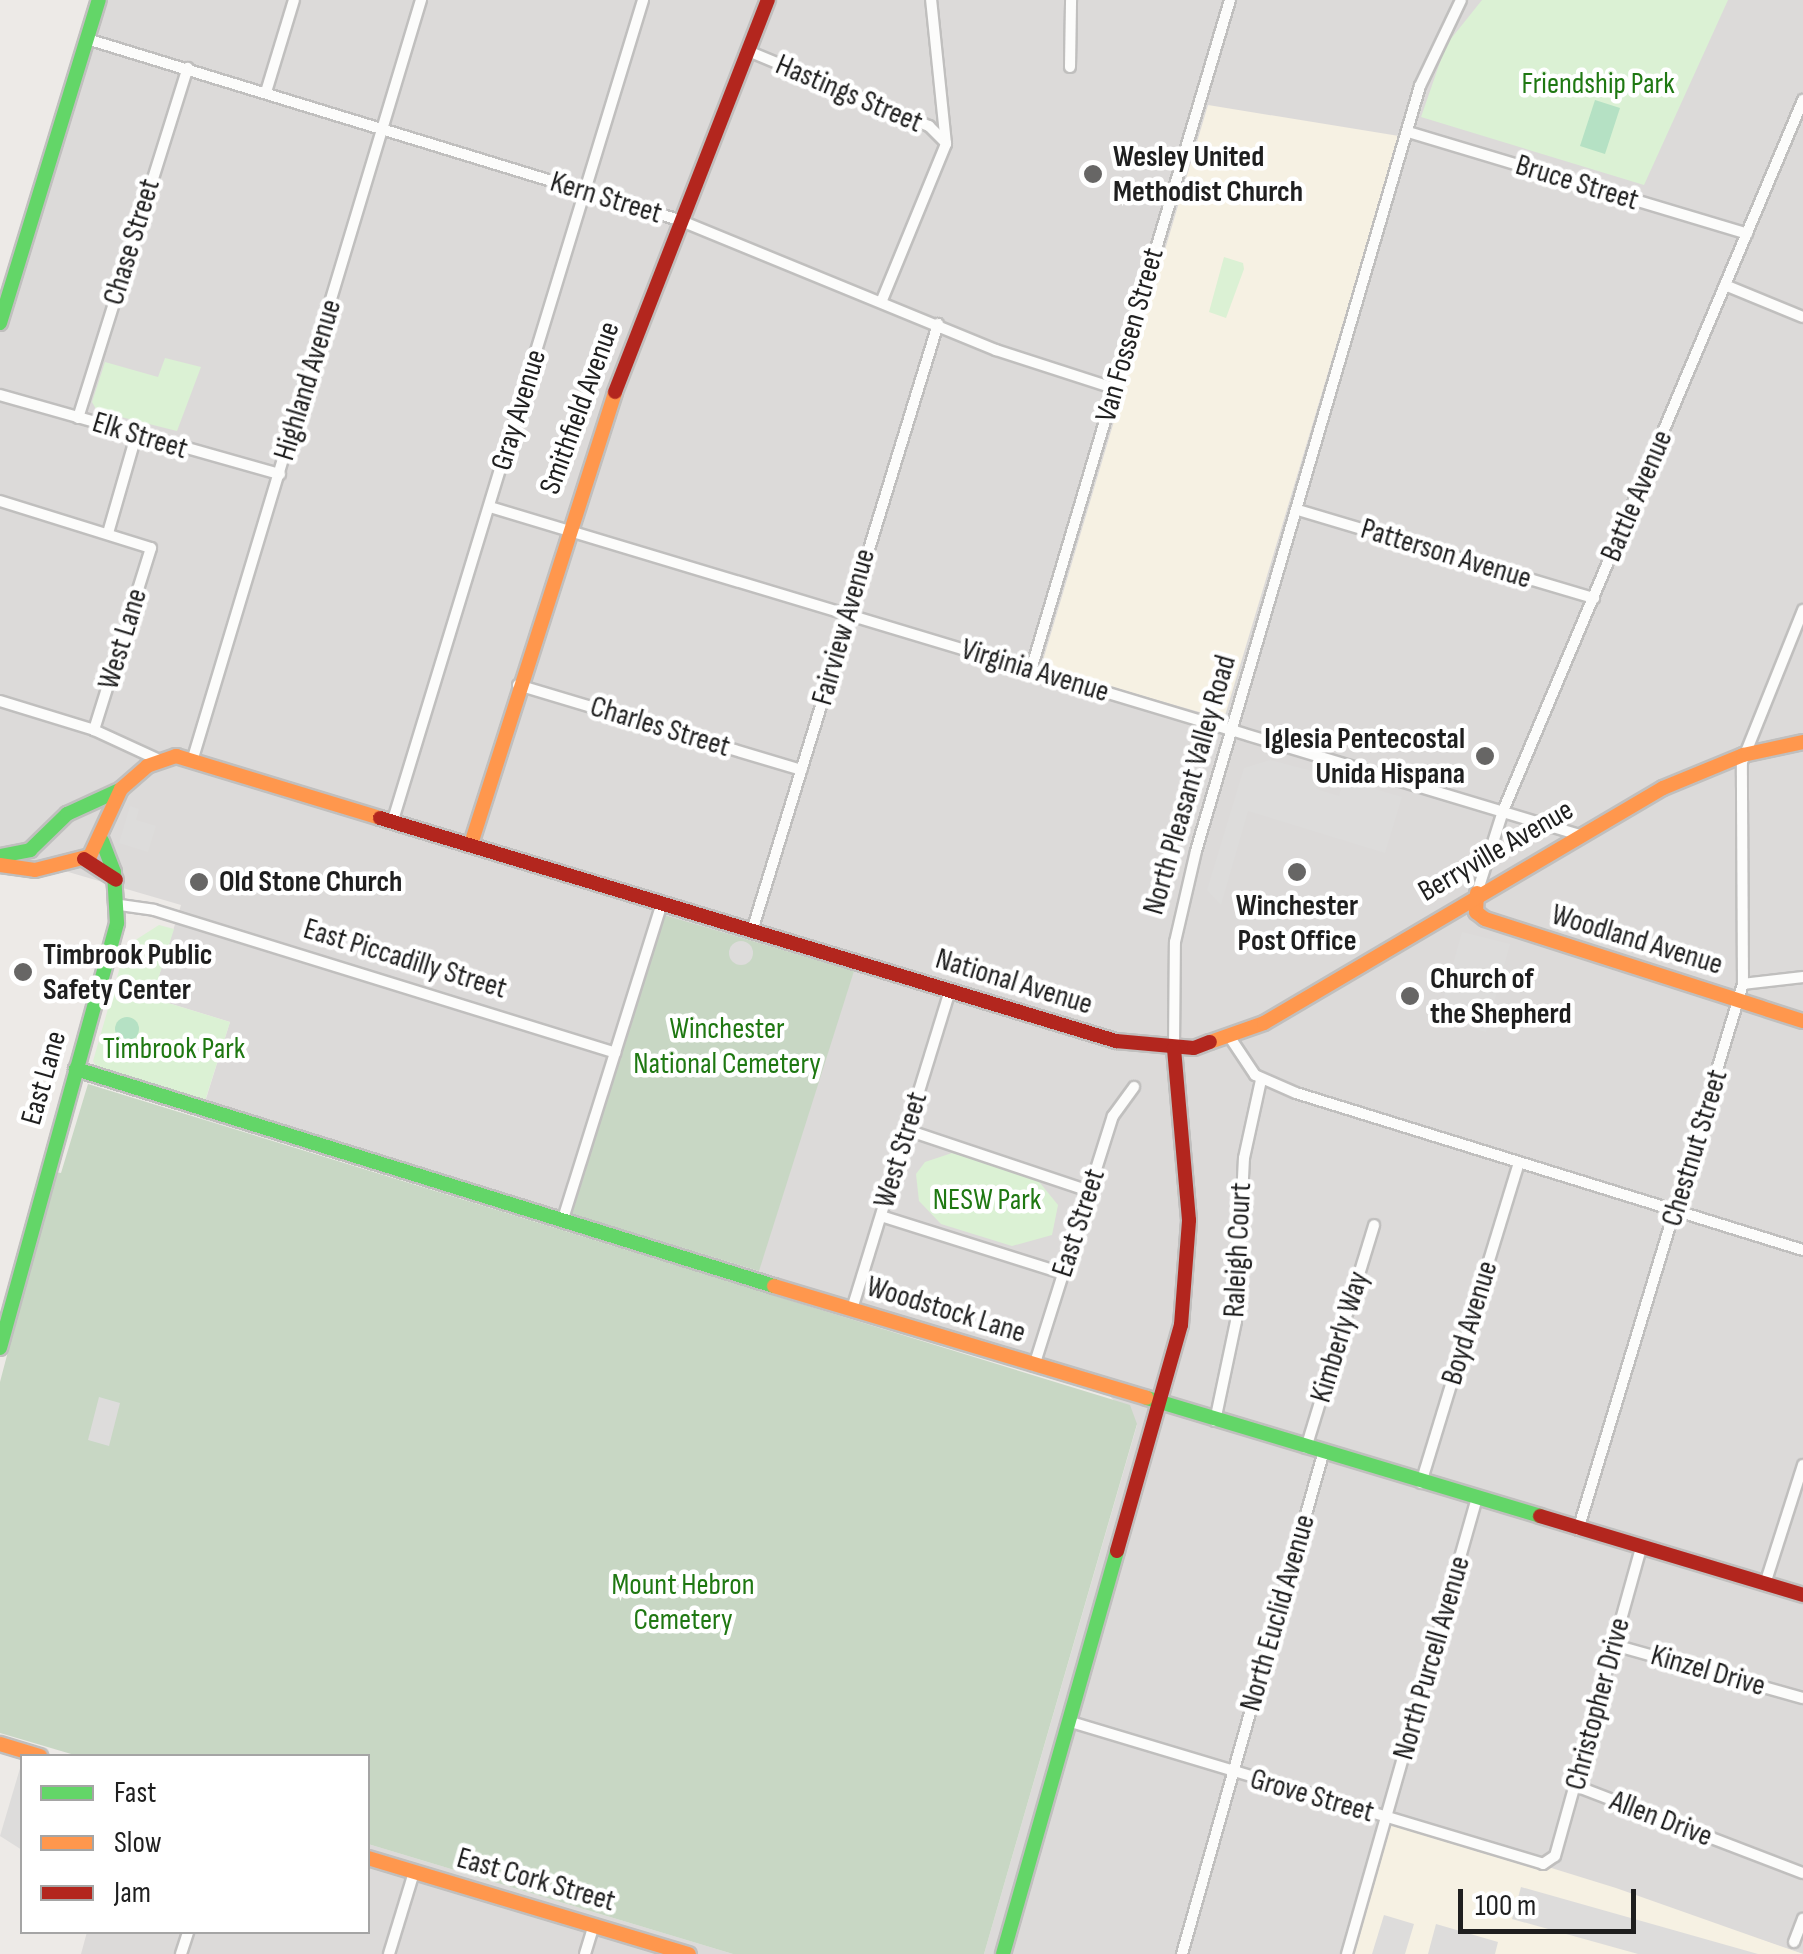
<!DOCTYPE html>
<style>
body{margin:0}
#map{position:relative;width:1803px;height:1954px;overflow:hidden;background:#edeae7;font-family:"Sofia Sans Condensed",sans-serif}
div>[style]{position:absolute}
.residential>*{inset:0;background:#dcdad9}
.education>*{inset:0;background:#f6f1e3}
.cemetery>*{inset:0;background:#c8d7c4}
.park>*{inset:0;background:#dbf1d4}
.pitch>*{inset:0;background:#b5e1c4}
.round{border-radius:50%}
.parking>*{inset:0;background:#dddcdb}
.roads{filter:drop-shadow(2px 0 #c0bfbe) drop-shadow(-2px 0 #c0bfbe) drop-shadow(0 2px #c0bfbe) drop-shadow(0 -2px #c0bfbe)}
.street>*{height:10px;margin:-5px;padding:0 5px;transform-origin:5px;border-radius:5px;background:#fcfcfb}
.fast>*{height:14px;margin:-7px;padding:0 7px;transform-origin:7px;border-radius:7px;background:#63d668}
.slow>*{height:14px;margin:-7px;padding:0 7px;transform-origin:7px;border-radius:7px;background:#ff974d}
.jam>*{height:14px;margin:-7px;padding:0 7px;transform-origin:7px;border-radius:7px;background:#b3261e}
.dots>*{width:28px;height:28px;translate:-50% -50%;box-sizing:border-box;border:5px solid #fff;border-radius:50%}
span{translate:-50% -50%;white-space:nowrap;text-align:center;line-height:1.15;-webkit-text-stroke:9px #fff;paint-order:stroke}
.park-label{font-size:30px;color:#1f7812}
.street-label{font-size:30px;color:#1f1f1f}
.poi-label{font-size:30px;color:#1f1f1f;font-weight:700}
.left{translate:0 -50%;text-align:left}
.right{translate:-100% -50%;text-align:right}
.legend{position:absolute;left:20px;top:1754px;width:350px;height:180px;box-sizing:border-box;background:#fff;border:2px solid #a5a5a5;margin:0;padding:12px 18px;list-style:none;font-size:30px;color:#1f1f1f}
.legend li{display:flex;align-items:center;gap:20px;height:50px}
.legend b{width:50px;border:2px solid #a5a5a5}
.scale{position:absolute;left:1458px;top:1889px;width:178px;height:45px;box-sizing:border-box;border:5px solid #1f1f1f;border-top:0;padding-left:12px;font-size:30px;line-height:35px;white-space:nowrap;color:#1f1f1f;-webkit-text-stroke:8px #fff;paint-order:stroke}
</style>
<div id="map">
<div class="residential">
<i style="clip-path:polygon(90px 0,1803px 0,1803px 1954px,1534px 1864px,1347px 1954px,984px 1954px,1137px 1425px,1108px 1394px,200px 1118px,230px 1022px,152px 998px,181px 905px,0 852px,0 293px)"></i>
<i style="clip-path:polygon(368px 1844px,733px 1954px,81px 1954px,87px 1932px,368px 1932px)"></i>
</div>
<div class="education">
<i style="clip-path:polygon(1208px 105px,1399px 136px,1224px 719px,1041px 667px)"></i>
<i style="clip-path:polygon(1387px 1817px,1616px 1888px,1803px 1954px,1347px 1954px)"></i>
</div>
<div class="cemetery">
<i style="clip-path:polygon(664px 915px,854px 971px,759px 1271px,572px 1214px)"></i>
<i style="clip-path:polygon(88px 1084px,1130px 1405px,1137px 1424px,984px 1954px,733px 1954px,368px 1844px,368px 1756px,78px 1756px,0 1733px,0 1382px,55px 1172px,61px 1173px)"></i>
</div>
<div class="park">
<i style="clip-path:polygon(1482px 0,1728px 0,1644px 185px,1421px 117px,1446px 45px)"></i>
<i style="clip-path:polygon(1224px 257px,1243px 263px,1244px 269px,1226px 318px,1209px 312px)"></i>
<i style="clip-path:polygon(165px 358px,201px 367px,177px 431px,97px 411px,92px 402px,105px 362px,158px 377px)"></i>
<i style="clip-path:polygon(159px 925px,174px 929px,152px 998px,230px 1022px,204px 1104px,99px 1071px,93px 1061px,126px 946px)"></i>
<i style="clip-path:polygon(952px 1153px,1036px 1178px,1058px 1205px,1052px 1235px,1012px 1246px,941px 1224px,919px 1201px,916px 1174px,925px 1162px)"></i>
</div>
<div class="pitch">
<i style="clip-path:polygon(1595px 100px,1620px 108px,1605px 154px,1580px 146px)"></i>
<i class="round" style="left:115px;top:1017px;width:24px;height:24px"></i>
</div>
<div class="parking">
<i style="clip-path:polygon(1270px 760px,1320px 773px,1316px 789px,1339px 796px,1344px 780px,1402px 797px,1385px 853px,1248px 811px,1221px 905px,1207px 890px,1244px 768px)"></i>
<i style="clip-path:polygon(130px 806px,139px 809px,136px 820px,156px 826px,148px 852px,119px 843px)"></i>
<i style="clip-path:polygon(1462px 932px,1510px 944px,1486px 1032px,1438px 1018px)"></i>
<i class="round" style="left:729px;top:941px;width:24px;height:24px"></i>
<i style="clip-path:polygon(99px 1397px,120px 1403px,109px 1446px,88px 1440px)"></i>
<i style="clip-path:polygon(21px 1765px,22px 1766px,22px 1850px,0 1836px)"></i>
<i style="clip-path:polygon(1521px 1887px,1758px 1954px,1638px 1954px,1512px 1919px)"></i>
<i style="clip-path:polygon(1384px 1915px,1414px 1924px,1405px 1954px,1372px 1954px)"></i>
<i style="clip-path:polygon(1436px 1924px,1498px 1942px,1495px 1954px,1428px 1954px)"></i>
</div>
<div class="roads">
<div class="street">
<i style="left:87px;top:39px;width:619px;rotate:17deg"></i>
<i style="left:679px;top:220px;width:343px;rotate:22.3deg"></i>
<i style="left:996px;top:350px;width:124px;rotate:17.9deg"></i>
<i style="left:748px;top:51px;width:196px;rotate:22.5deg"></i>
<i style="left:929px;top:126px;width:24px;rotate:45deg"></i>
<i style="left:1070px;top:67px;width:67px;rotate:-89.1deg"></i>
<i style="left:266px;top:92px;width:96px;rotate:-73.1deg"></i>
<i style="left:1408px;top:132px;width:354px;rotate:16.7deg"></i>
<i style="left:1725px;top:285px;width:84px;rotate:22.3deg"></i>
<i style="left:882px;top:300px;width:169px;rotate:-67.7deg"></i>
<i style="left:946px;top:144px;width:145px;rotate:-95.9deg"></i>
<i style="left:0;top:395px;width:291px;rotate:15.8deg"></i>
<i style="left:78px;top:418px;width:367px;rotate:-72.6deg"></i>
<i style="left:0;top:501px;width:158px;rotate:17.3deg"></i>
<i style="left:151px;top:548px;width:191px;rotate:107.4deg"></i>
<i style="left:490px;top:507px;width:1138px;rotate:16.75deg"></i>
<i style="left:1298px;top:510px;width:309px;rotate:16.6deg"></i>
<i style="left:108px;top:533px;width:101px;rotate:-73.9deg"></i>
<i style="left:1031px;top:670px;width:699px;rotate:-73.46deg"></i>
<i style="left:518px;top:685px;width:296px;rotate:16.7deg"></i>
<i style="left:0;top:701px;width:98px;rotate:17.1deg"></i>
<i style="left:94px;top:730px;width:69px;rotate:24.7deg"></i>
<i style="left:193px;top:758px;width:792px;rotate:-73.26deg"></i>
<i style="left:393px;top:820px;width:857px;rotate:-73.04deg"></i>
<i style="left:1477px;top:893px;width:86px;rotate:-72.4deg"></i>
<i style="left:1503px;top:811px;width:772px;rotate:-67.12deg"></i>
<i style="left:120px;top:905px;width:34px;rotate:8deg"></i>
<i style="left:154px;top:910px;width:483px;rotate:17.2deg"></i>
<i style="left:752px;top:931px;width:635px;rotate:-72.96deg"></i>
<i style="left:1743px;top:984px;width:60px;rotate:-6.7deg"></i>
<i style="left:1231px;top:1039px;width:43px;rotate:56.3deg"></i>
<i style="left:1255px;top:1075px;width:45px;rotate:23.7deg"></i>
<i style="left:1296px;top:1093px;width:531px;rotate:17.21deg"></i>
<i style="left:1174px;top:1048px;width:106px;rotate:-89.5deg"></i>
<i style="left:1175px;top:942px;width:93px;rotate:-77deg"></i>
<i style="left:1196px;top:851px;width:797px;rotate:-73.68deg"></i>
<i style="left:1420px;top:86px;width:95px;rotate:-64.5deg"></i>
<i style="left:907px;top:1130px;width:192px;rotate:18.5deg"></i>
<i style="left:881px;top:1216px;width:190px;rotate:17.5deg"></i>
<i style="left:562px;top:1222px;width:334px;rotate:-72.6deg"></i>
<i style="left:852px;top:1309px;width:333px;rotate:-72.9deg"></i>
<i style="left:1034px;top:1366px;width:262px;rotate:-72.5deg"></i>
<i style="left:1113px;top:1116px;width:36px;rotate:-54deg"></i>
<i style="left:1215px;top:1421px;width:102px;rotate:-78.1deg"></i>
<i style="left:1236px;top:1321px;width:163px;rotate:-87.2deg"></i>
<i style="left:1244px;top:1158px;width:80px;rotate:-77.7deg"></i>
<i style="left:1306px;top:1448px;width:233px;rotate:-73deg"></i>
<i style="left:1421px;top:1483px;width:335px;rotate:-73deg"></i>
<i style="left:1578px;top:1530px;width:570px;rotate:-73.19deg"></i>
<i style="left:1743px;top:984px;width:222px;rotate:-90.3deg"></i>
<i style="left:1742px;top:762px;width:164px;rotate:-68.1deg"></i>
<i style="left:1765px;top:1584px;width:125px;rotate:-72.3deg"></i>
<i style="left:1614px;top:1645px;width:196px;rotate:15.7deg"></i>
<i style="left:1071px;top:1722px;width:493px;rotate:16.7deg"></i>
<i style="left:1543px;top:1864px;width:14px;rotate:-34deg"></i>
<i style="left:1555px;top:1856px;width:319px;rotate:-74.4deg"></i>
<i style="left:1576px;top:1786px;width:243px;rotate:21deg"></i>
<i style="left:1794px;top:1942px;width:25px;rotate:-69deg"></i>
<i style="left:181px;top:1954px;width:23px;rotate:-72deg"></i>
<i style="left:389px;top:1954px;width:86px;rotate:-73deg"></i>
<i style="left:585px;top:1954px;width:30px;rotate:-73deg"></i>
<i style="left:1182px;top:1954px;width:520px;rotate:-74.25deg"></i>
<i style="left:1347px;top:1954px;width:473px;rotate:-74.1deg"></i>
</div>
<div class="fast">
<i style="left:0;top:323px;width:338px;rotate:-73deg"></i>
<i style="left:0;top:856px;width:31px;rotate:-11deg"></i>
<i style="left:30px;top:850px;width:52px;rotate:-44.2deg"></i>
<i style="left:67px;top:814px;width:55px;rotate:-24.7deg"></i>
<i style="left:76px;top:1069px;width:731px;rotate:17.27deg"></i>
<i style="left:0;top:1348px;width:441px;rotate:-74.6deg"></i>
<i style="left:117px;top:923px;width:51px;rotate:-93.4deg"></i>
<i style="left:114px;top:872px;width:33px;rotate:-111deg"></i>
<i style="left:1147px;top:1398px;width:410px;rotate:16.7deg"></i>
<i style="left:1003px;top:1954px;width:419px;rotate:-74.2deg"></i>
</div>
<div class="slow">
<i style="left:471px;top:844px;width:474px;rotate:-72.3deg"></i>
<i style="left:0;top:865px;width:35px;rotate:8deg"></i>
<i style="left:35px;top:870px;width:57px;rotate:-14.3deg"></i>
<i style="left:90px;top:856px;width:74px;rotate:-65.2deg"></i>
<i style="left:121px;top:789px;width:35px;rotate:-41deg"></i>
<i style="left:147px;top:766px;width:31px;rotate:-19deg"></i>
<i style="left:176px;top:756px;width:213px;rotate:16.9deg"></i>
<i style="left:1477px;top:893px;width:19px;rotate:93deg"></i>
<i style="left:1476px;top:912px;width:11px;rotate:38deg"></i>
<i style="left:1485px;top:919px;width:334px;rotate:17.8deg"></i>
<i style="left:1210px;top:1042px;width:57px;rotate:-19.4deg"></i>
<i style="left:1264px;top:1023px;width:463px;rotate:-30.5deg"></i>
<i style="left:1663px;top:788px;width:87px;rotate:-22.4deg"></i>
<i style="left:1743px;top:755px;width:61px;rotate:-12.2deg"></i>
<i style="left:774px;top:1286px;width:389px;rotate:16.7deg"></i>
<i style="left:0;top:1744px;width:42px;rotate:16.7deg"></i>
<i style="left:368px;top:1858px;width:335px;rotate:16.7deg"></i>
</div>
<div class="jam">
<i style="left:615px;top:392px;width:421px;rotate:-68.7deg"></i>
<i style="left:380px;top:818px;width:769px;rotate:16.86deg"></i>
<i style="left:1116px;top:1041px;width:78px;rotate:5.1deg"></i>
<i style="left:1194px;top:1048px;width:17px;rotate:-21deg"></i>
<i style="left:84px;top:859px;width:38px;rotate:33deg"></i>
<i style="left:1540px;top:1516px;width:275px;rotate:16.7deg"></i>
<i style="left:1117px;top:1551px;width:235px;rotate:-74.2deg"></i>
<i style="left:1181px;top:1325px;width:105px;rotate:-85.6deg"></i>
<i style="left:1189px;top:1220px;width:173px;rotate:-95deg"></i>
</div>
</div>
<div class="dots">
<i style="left:1093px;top:174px;background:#676665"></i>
<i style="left:1485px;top:756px;background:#676665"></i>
<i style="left:1297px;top:872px;background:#676665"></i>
<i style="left:199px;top:882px;background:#676665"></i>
<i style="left:23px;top:972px;background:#676665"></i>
<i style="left:1410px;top:996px;background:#676665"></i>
</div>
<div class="park-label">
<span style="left:1598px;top:84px">Friendship Park</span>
<span style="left:727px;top:1046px">Winchester<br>National Cemetery</span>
<span style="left:174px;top:1049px">Timbrook Park</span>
<span style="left:987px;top:1200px">NESW Park</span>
<span style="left:683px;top:1602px">Mount Hebron<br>Cemetery</span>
</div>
<div class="street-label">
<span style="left:849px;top:94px;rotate:23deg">Hastings Street</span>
<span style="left:1577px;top:183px;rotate:17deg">Bruce Street</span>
<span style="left:606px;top:198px;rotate:17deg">Kern Street</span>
<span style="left:132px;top:242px;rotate:-73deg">Chase Street</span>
<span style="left:1130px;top:335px;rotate:-74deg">Van Fossen Street</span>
<span style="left:308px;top:380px;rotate:-73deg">Highland Avenue</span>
<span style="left:580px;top:408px;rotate:-70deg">Smithfield Avenue</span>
<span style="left:519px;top:410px;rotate:-73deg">Gray Avenue</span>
<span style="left:140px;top:436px;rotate:17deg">Elk Street</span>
<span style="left:1637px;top:496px;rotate:-67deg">Battle Avenue</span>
<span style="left:1446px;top:554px;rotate:17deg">Patterson Avenue</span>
<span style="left:844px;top:627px;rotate:-74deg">Fairview Avenue</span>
<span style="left:123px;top:639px;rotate:-73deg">West Lane</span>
<span style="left:1035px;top:671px;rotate:17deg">Virginia Avenue</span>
<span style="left:660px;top:727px;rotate:17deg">Charles Street</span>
<span style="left:1190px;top:785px;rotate:-74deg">North Pleasant Valley Road</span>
<span style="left:1496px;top:851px;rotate:-30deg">Berryville Avenue</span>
<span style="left:1637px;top:940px;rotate:17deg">Woodland Avenue</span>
<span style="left:405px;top:959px;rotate:17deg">East Piccadilly Street</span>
<span style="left:1014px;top:982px;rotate:17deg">National Avenue</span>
<span style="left:44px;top:1078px;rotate:-74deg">East Lane</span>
<span style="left:1695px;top:1148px;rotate:-73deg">Chestnut Street</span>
<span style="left:901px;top:1150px;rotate:-73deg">West Street</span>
<span style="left:1079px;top:1223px;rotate:-72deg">East Street</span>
<span style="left:1238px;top:1250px;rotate:-87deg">Raleigh Court</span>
<span style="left:946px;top:1310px;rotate:17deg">Woodstock Lane</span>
<span style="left:1470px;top:1323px;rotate:-73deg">Boyd Avenue</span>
<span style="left:1340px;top:1337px;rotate:-73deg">Kimberly Way</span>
<span style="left:1278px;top:1613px;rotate:-74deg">North Euclid Avenue</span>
<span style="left:1432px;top:1658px;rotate:-74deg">North Purcell Avenue</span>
<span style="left:1708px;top:1671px;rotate:16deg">Kinzel Drive</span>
<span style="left:1598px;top:1704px;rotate:-75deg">Christopher Drive</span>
<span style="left:1312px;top:1796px;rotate:16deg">Grove Street</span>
<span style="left:1661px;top:1819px;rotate:21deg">Allen Drive</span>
<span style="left:536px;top:1880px;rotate:16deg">East Cork Street</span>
</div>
<div class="poi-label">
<span class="left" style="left:1113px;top:174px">Wesley United<br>Methodist Church</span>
<span class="right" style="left:1465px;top:756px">Iglesia Pentecostal<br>Unida Hispana</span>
<span class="left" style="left:219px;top:882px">Old Stone Church</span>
<span style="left:1297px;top:923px">Winchester<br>Post Office</span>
<span class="left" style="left:43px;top:972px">Timbrook Public<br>Safety Center</span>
<span class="left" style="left:1430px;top:996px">Church of<br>the Shepherd</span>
</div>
<ul class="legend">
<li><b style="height:12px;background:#63d668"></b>Fast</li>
<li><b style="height:12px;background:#ff974d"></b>Slow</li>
<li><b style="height:12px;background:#b3261e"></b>Jam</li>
</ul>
<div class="scale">100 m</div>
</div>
